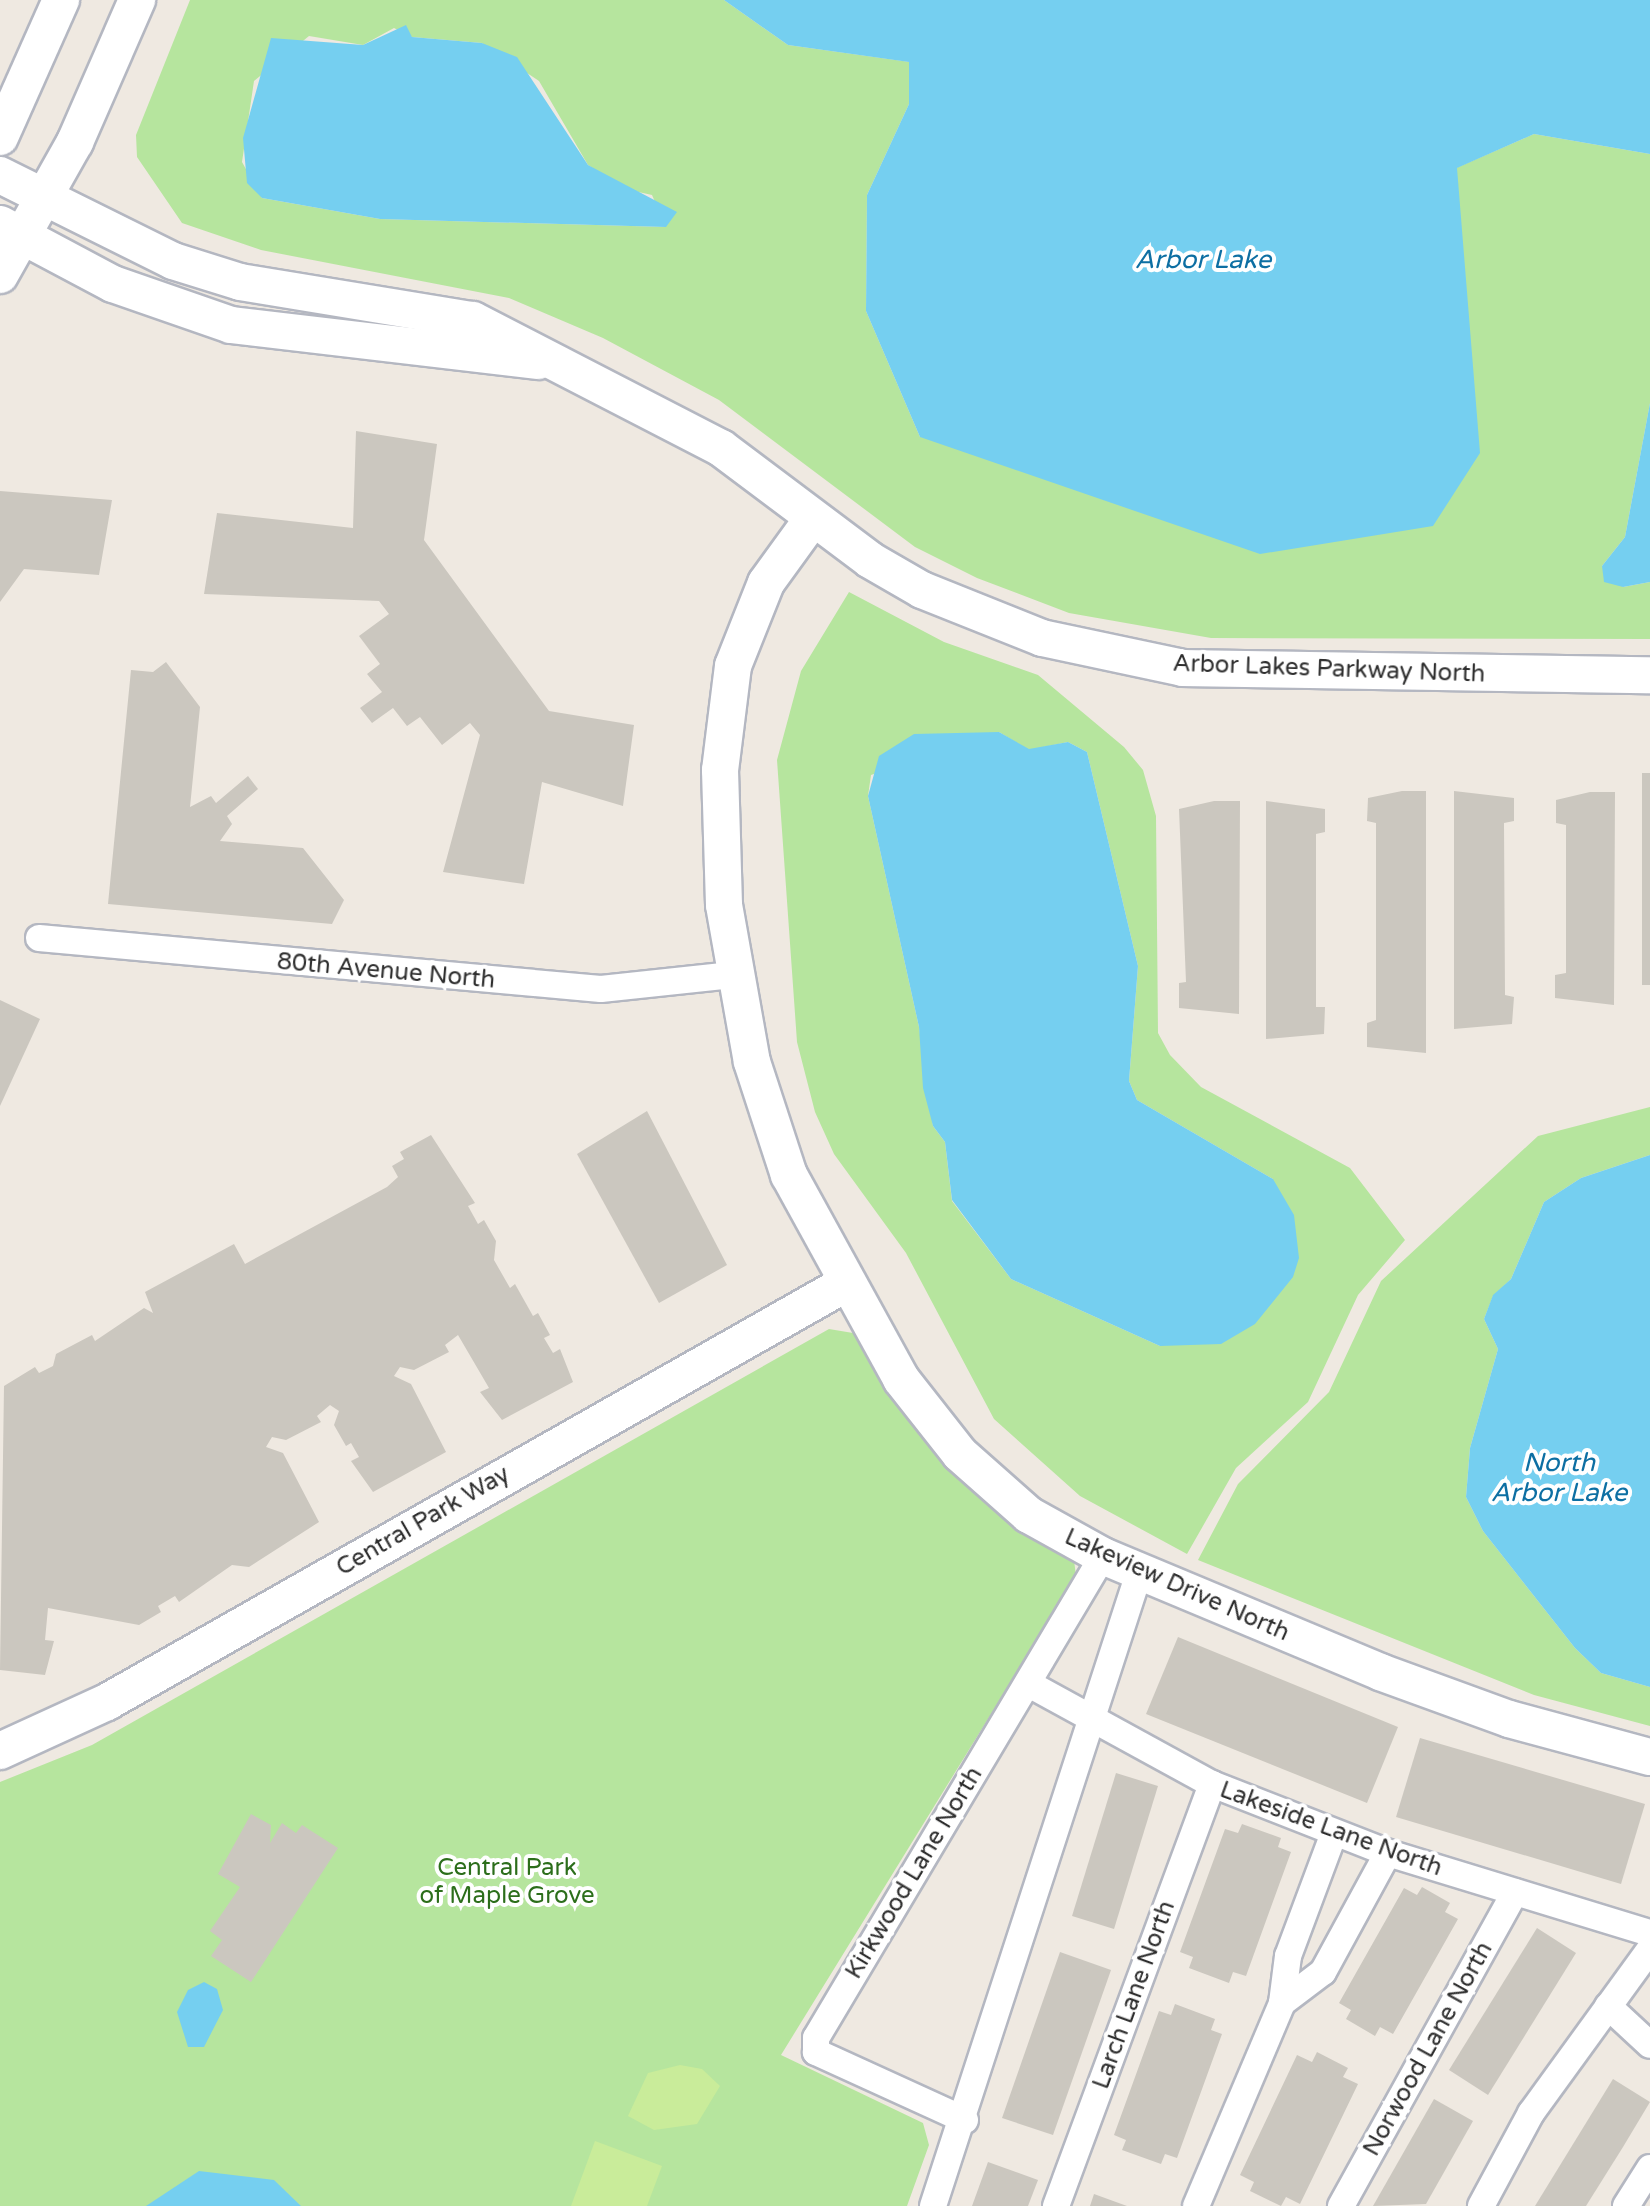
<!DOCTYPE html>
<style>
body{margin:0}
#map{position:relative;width:1650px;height:2206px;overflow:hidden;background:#efe9e1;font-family:"Varela Round",sans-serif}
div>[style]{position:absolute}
.green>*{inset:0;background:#b6e59e}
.pitch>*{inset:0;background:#c9ec9a}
.water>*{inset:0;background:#75cff0}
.building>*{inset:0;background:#cbc7bf}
.roads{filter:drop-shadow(2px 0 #b4b7c1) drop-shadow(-2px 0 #b4b7c1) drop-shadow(0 2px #b4b7c1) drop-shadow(0 -2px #b4b7c1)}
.street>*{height:26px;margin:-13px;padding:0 13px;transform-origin:13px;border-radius:13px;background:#fff}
.secondary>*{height:36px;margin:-18px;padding:0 18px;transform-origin:18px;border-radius:18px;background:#fff}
span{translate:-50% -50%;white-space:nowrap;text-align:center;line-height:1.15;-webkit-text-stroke:8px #fff;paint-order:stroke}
.street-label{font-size:24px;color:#2e2e2e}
.park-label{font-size:24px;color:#2c6e1b}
.water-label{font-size:26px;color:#0d6fa3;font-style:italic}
</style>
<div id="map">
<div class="green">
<i style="clip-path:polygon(evenodd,190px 0,724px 0,788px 45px,910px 62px,909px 104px,867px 195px,866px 311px,920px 437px,1479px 453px,1456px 168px,1534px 134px,1650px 154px,1650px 403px,1625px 537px,1602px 566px,1623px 587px,1650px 582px,1650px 639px,1211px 638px,1069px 613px,977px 578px,915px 547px,719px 400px,603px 338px,509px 298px,261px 250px,182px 223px,137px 157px,136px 135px,190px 0,394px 28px,412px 37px,482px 43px,539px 81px,588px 165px,625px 189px,652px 195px,666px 227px,380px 219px,262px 198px,242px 162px,254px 81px,309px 36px,363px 45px,394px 28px)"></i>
<i style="clip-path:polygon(evenodd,849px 592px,944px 642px,1038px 675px,1124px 747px,1143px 770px,1156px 816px,1158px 1033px,1170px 1055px,1201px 1087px,1350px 1168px,1405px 1240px,1358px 1295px,1308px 1402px,1236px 1468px,1187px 1554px,1080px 1496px,994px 1419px,906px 1253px,834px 1154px,815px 1112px,797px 1042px,777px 760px,801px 671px,849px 592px,999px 732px,1029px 750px,1068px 742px,1087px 752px,1138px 966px,1129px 1081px,1137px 1100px,1273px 1179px,1160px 1346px,1011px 1279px,952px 1201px,945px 1142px,933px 1126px,919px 1027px,868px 796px,871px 775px,999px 732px)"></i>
<i style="clip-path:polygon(1650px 1107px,1650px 1155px,1581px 1178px,1544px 1202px,1511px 1279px,1493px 1296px,1484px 1319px,1498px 1349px,1470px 1448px,1466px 1497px,1483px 1531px,1575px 1648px,1601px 1673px,1650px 1687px,1650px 1726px,1534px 1695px,1198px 1560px,1238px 1484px,1329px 1392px,1381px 1281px,1538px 1136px)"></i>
<i style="clip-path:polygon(829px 1329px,853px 1333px,875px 1367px,1040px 1539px,1074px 1560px,1076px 1576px,781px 2055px,923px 2123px,929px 2145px,907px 2206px,0 2206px,0 1782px,92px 1745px)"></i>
</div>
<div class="pitch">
<i style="clip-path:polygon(680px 2065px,702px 2069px,720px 2086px,697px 2124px,654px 2130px,628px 2116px,648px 2073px)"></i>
<i style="clip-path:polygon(595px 2141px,662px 2166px,647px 2206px,571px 2206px)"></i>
</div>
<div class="water">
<i style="clip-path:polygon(724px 0,1650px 0,1650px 154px,1534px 134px,1457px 168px,1480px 453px,1433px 526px,1260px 554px,920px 437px,866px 311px,867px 195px,909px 104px,909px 62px,788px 45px)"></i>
<i style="clip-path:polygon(406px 25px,412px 37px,482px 43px,517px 57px,588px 165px,677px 212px,666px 227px,380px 219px,262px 198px,247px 183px,243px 138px,271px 38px,363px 45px)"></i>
<i style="clip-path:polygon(1650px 403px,1650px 582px,1623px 587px,1604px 582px,1602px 566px,1625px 537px)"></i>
<i style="clip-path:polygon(999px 732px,1029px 749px,1068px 742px,1087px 752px,1138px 966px,1129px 1081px,1137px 1100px,1273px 1179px,1294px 1215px,1299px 1258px,1293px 1277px,1255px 1324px,1221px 1344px,1160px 1346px,1011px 1279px,952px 1200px,945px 1142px,933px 1126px,923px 1088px,919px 1027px,868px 796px,879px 756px,914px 734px)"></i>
<i style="clip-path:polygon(1650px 1155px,1650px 1687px,1601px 1673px,1575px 1648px,1483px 1531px,1466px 1497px,1470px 1448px,1498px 1349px,1484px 1319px,1493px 1295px,1511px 1279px,1544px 1202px,1581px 1178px)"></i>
<i style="clip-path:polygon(204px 1982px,217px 1989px,223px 2010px,204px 2047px,188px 2047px,177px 2012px,188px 1990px)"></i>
<i style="clip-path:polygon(199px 2171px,274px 2180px,301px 2206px,146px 2206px)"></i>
</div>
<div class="building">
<i style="clip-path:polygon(356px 431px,437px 444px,424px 540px,549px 711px,634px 725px,623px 806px,542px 782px,524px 884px,443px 872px,480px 735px,470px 723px,442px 745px,420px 717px,407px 726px,393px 708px,372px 723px,360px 708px,382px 692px,367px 674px,380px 664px,359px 636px,389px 614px,379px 601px,204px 594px,217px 513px,353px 528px)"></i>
<i style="clip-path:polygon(0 491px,112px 500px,99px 575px,24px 569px,0 602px)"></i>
<i style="clip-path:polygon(166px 662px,200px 707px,190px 807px,211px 796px,216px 803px,248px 776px,258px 789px,227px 816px,232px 824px,220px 841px,303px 848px,344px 900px,332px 924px,108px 904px,131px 670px,153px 672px)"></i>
<i style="clip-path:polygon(1642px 773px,1650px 773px,1650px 985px,1642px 985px)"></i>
<i style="clip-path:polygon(1402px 791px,1426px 791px,1426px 1053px,1367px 1047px,1367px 1023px,1376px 1020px,1376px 823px,1367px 821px,1368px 798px)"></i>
<i style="clip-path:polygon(1454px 791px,1514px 798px,1514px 821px,1504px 823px,1505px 995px,1514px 997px,1512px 1024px,1454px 1029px)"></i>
<i style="clip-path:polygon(1590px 792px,1615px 792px,1614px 1005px,1555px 998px,1555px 975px,1566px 973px,1566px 825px,1556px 823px,1556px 800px)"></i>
<i style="clip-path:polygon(1214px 801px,1240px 801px,1239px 1014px,1179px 1008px,1179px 983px,1186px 982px,1179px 809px)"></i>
<i style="clip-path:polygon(1266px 801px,1325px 809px,1325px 832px,1316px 834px,1316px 1007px,1325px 1007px,1324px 1034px,1266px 1039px)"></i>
<i style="clip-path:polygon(0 1000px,40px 1019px,0 1106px)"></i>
<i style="clip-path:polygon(647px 1111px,727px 1265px,659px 1303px,577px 1154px)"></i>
<i style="clip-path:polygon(431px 1135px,475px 1203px,468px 1206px,478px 1224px,484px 1220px,496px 1241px,494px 1260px,510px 1288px,515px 1284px,533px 1316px,538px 1313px,550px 1335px,544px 1338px,553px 1353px,560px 1349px,573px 1382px,502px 1420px,480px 1392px,489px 1388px,458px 1335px,445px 1345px,449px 1352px,414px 1370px,400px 1367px,394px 1376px,411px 1384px,446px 1452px,373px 1492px,351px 1461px,359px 1457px,351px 1443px,346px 1446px,334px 1425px,339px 1411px,330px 1405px,317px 1416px,321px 1422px,286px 1440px,272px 1437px,266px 1447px,283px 1453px,319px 1522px,249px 1567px,232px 1565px,179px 1602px,175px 1596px,158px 1606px,161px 1612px,139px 1625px,48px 1608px,45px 1640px,54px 1641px,45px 1675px,0 1670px,4px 1386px,35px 1367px,39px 1373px,53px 1366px,56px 1354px,92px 1335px,95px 1341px,144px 1308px,153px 1313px,145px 1292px,234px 1244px,245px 1264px,387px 1187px,398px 1177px,392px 1166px,404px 1159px,400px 1152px)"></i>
<i style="clip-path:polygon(1178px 1637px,1398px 1727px,1367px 1803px,1146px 1714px)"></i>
<i style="clip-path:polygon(1420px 1738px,1645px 1804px,1621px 1884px,1396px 1817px)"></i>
<i style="clip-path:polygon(1116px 1773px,1158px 1786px,1114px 1929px,1072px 1916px)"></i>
<i style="clip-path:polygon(251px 1814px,271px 1825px,270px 1843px,282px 1823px,296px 1833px,302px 1825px,338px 1848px,251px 1982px,211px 1956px,222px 1940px,210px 1931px,240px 1887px,218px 1874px)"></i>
<i style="clip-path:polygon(1242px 1824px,1281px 1838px,1278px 1847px,1291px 1852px,1246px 1976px,1233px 1972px,1229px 1983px,1189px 1968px,1193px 1957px,1180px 1952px,1225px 1829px,1238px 1833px)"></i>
<i style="clip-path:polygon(1422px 1887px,1450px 1903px,1445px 1912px,1458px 1919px,1393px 2034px,1380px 2027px,1375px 2036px,1346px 2019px,1351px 2010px,1339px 2003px,1404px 1888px,1417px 1895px)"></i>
<i style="clip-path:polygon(1537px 1928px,1576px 1953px,1488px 2095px,1449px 2070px)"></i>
<i style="clip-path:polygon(1060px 1952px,1111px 1970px,1053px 2135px,1002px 2118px)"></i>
<i style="clip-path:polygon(1175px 2004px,1215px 2019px,1211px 2030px,1222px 2034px,1177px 2158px,1165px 2154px,1161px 2164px,1122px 2150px,1126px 2140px,1114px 2135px,1159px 2011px,1171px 2015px)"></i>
<i style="clip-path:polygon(1317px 2052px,1348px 2068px,1343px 2077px,1358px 2084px,1300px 2204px,1286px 2197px,1281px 2206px,1250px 2191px,1254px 2182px,1240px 2175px,1297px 2055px,1312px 2062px)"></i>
<i style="clip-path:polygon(1613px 2079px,1650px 2102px,1623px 2147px,1586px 2206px,1535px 2206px)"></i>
<i style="clip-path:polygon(1434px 2099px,1473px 2121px,1426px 2204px,1373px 2206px)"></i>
<i style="clip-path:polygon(988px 2162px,1038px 2180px,1028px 2206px,972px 2206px)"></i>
<i style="clip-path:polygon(1094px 2194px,1127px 2206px,1090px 2206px)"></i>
</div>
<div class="roads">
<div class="street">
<i style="left:39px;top:938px;width:564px;rotate:5.19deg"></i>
<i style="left:601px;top:989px;width:132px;rotate:-6.1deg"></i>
<i style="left:1029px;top:1684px;width:209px;rotate:28.7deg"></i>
<i style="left:1212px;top:1784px;width:189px;rotate:21.4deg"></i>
<i style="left:1388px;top:1853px;width:274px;rotate:17deg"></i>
<i style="left:1334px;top:1833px;width:131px;rotate:110.5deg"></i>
<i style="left:1288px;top:1956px;width:47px;rotate:97.3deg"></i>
<i style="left:1282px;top:2003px;width:51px;rotate:-37.1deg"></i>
<i style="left:1323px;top:1972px;width:136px;rotate:-61.4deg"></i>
<i style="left:1608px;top:2006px;width:57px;rotate:42.9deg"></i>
<i style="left:965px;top:2120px;width:164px;rotate:-155.5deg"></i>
<i style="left:816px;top:2052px;width:14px;rotate:-90deg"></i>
<i style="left:816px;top:2038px;width:561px;rotate:-59.23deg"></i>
<i style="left:933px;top:2206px;width:666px;rotate:-71.97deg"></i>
<i style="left:1056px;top:2206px;width:450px;rotate:-69.7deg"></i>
<i style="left:1196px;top:2206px;width:220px;rotate:-67deg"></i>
<i style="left:1341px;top:2206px;width:359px;rotate:-61deg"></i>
<i style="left:1481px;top:2206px;width:106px;rotate:-61.7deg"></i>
<i style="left:1531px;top:2113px;width:203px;rotate:-54deg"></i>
<i style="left:1626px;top:2206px;width:45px;rotate:-57.7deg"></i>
</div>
<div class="secondary">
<i style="left:0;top:137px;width:150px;rotate:-66deg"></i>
<i style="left:0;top:175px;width:193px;rotate:26.4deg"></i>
<i style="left:173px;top:261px;width:70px;rotate:17.4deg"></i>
<i style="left:240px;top:282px;width:236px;rotate:9.3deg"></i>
<i style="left:473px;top:320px;width:279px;rotate:27.3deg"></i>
<i style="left:721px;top:448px;width:186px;rotate:36.9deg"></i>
<i style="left:870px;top:560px;width:60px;rotate:30deg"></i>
<i style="left:922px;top:590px;width:129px;rotate:21.8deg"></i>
<i style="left:1042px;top:638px;width:144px;rotate:12deg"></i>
<i style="left:1183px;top:668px;width:467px;rotate:0.9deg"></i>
<i style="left:0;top:224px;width:128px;rotate:28deg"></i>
<i style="left:113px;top:284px;width:125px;rotate:19.2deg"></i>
<i style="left:231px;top:325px;width:309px;rotate:6.7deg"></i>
<i style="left:0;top:275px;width:153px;rotate:-60.6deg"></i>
<i style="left:75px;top:142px;width:155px;rotate:-66.4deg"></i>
<i style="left:813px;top:518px;width:80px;rotate:125.9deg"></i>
<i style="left:766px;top:583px;width:89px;rotate:111.7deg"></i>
<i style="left:733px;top:666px;width:105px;rotate:97.1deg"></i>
<i style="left:720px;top:770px;width:135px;rotate:88.3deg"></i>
<i style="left:724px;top:905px;width:159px;rotate:79.9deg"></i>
<i style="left:752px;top:1062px;width:119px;rotate:71.9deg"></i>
<i style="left:789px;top:1175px;width:233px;rotate:61.2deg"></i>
<i style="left:901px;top:1379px;width:95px;rotate:51.8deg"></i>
<i style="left:960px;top:1454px;width:92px;rotate:41.5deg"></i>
<i style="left:1029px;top:1515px;width:85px;rotate:29deg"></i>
<i style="left:1103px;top:1556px;width:300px;rotate:22.7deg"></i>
<i style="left:1380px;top:1672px;width:137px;rotate:20deg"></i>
<i style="left:1509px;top:1719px;width:146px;rotate:15.1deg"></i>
<i style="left:0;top:1751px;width:118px;rotate:-24.6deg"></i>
<i style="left:107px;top:1702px;width:846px;rotate:-29.53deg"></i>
</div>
</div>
<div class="street-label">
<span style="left:1329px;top:669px;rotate:2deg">Arbor Lakes Parkway North</span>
<span style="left:386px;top:971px;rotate:5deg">80th Avenue North</span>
<span style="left:423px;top:1521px;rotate:-30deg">Central Park Way</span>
<span style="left:1177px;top:1585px;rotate:24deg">Lakeview Drive North</span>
<span style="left:1331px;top:1829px;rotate:20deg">Lakeside Lane North</span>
<span style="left:914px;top:1873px;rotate:-59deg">Kirkwood Lane North</span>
<span style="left:1134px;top:1995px;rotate:-70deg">Larch Lane North</span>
<span style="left:1428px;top:2049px;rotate:-61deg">Norwood Lane North</span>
</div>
<div class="park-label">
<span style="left:507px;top:1882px">Central Park<br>of Maple Grove</span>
</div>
<div class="water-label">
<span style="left:1203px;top:260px">Arbor Lake</span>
<span style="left:1559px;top:1478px">North<br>Arbor Lake</span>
</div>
</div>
